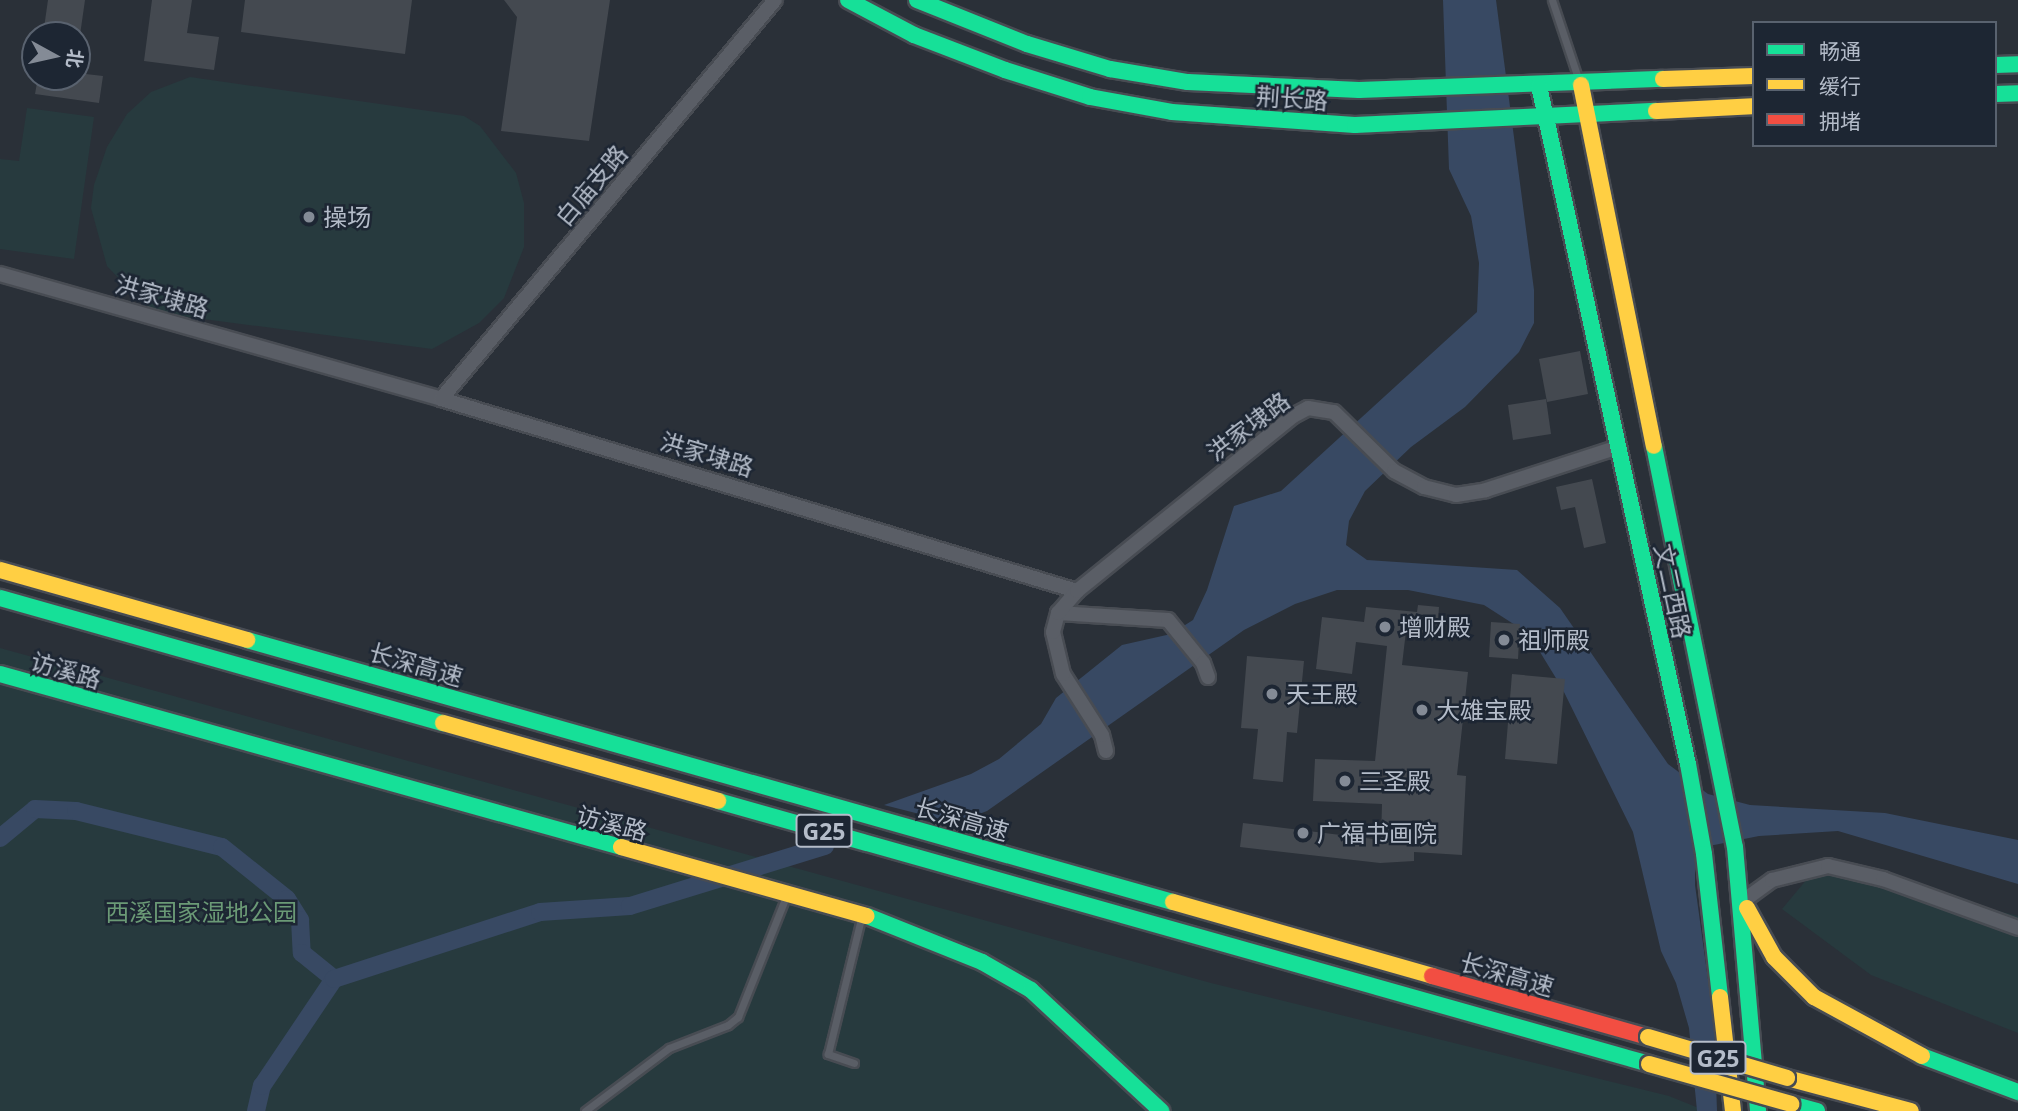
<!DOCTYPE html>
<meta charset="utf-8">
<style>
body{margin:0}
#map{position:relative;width:2018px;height:1111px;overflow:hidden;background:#2a3038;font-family:"Open Sans","Noto Sans SC",sans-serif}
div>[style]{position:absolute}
.green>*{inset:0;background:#273a3e}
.water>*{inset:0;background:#384963}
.canal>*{height:18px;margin:-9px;padding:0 9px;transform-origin:9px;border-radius:9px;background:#384963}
.building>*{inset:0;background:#444950}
.roads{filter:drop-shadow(2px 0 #484c53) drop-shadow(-2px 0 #484c53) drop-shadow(0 2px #484c53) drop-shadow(0 -2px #484c53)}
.lane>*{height:7px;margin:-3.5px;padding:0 3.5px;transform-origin:3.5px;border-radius:3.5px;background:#5a5e66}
.street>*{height:14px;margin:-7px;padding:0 7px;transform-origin:7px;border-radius:7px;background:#5a5e66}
.fast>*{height:16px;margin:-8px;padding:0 8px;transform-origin:8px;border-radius:8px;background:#16e098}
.slow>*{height:16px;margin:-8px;padding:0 8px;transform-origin:8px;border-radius:8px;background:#ffcf43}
.jam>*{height:16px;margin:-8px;padding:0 8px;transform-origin:8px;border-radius:8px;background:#f24e42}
.bridges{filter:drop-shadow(2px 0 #474c53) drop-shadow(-2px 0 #474c53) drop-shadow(0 2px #474c53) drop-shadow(0 -2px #474c53)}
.slow-bridge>*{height:16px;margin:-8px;padding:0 8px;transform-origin:8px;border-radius:8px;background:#ffcf43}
.dots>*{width:19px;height:19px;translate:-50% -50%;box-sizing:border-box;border:4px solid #1d2633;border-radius:50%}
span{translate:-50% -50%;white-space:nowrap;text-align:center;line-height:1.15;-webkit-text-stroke:5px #1d2633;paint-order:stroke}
.shield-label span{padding:2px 5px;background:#1d2633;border:2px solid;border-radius:5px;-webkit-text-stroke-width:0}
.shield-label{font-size:23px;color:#b4bcc9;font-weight:700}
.street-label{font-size:24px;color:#b4bcc9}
.poi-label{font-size:24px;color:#b4bcc9}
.left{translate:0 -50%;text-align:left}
.park-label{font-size:24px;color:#6b9a76}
.legend{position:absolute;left:1752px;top:21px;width:245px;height:126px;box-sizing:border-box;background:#1d2633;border:2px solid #59626f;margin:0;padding:9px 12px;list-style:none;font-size:21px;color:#b4bcc9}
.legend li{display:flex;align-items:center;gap:14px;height:35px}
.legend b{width:35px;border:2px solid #59626f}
.north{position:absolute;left:21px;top:21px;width:70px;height:70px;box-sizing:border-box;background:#1d2633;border:2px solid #59626f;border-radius:50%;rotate:98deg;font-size:19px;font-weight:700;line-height:28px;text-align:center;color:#b4bcc9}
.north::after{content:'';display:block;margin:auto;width:24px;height:32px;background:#848b96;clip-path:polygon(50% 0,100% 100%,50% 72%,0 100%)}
</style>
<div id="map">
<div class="green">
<i style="clip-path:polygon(190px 77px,464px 116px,480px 126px,516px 173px,524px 203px,524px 247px,504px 298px,479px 323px,432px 349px,158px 313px,144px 305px,107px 266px,91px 208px,94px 185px,107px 147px,127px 114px,151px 92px)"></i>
<i style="clip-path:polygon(27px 108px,94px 117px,74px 259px,0 249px,0 159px,19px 161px)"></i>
<i style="clip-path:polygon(0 648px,1211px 983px,1669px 1096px,1706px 1111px,0 1111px)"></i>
<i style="clip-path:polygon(1818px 866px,2018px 916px,2018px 1033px,1871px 975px,1782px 909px)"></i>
</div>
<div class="water">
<i style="clip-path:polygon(1443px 0,1496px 0,1534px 290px,1534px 323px,1519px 352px,1465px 407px,1411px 447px,1365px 491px,1349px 521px,1346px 545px,1367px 560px,1517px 570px,1560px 608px,1668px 764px,1708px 794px,1750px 805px,1885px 813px,2018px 840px,2018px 884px,1838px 831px,1759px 836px,1709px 846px,1695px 864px,1695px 885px,1714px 1023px,1717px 1111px,1697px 1111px,1689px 1028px,1676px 983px,1661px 951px,1633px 832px,1562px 688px,1529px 634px,1484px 605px,1408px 590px,1337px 590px,1295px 604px,1244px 630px,987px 811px,955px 823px,884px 805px,971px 774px,999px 759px,1041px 724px,1056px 698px,1122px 645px,1171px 634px,1193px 620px,1207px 590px,1234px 506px,1281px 491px,1477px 312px,1479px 263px,1471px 216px,1449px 169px)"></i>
</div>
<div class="canal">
<i style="left:0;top:838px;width:45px;rotate:-39.6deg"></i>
<i style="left:35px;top:809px;width:41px;rotate:2.8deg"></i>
<i style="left:76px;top:811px;width:150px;rotate:13.9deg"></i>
<i style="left:222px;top:847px;width:83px;rotate:38.7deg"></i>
<i style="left:287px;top:899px;width:25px;rotate:58deg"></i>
<i style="left:300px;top:920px;width:33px;rotate:87deg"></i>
<i style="left:302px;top:953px;width:41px;rotate:39.1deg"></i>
<i style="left:256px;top:1111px;width:26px;rotate:-77deg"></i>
<i style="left:262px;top:1086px;width:129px;rotate:-56.1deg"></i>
<i style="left:334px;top:979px;width:217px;rotate:-18deg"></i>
<i style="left:540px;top:912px;width:90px;rotate:-3.8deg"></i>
<i style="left:630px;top:906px;width:204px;rotate:-17.1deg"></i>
</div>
<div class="building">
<i style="clip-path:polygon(48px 0,85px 0,80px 35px,43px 35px)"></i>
<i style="clip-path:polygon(152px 0,192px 0,187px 33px,219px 37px,214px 70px,144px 61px)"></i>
<i style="clip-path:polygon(245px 0,412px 0,405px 54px,241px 32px)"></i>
<i style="clip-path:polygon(504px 0,610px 0,589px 141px,501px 131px,517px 17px)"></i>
<i style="clip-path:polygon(77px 73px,103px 76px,99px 103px,35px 94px,38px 77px,77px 77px)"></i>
<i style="clip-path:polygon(1580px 351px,1588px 394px,1547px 402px,1539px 359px)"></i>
<i style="clip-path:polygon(1546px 399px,1551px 434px,1513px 440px,1508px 405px)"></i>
<i style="clip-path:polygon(1592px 479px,1606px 543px,1584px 548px,1575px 507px,1561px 510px,1556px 487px)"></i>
<i style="clip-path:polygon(1418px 605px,1439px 607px,1437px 634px,1406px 631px,1402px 665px,1468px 672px,1457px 775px,1466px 776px,1462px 855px,1414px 852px,1414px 861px,1380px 863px,1240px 847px,1243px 823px,1381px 840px,1382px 804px,1313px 801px,1315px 759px,1375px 761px,1387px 646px,1356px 642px,1352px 674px,1316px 669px,1322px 617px,1364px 622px,1366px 607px,1417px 612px)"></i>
<i style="clip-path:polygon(1491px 622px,1520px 624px,1518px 659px,1489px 657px)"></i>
<i style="clip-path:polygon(1247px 656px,1304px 661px,1297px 733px,1287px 732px,1283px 782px,1253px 779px,1258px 729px,1241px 728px)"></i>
<i style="clip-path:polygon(1512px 674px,1565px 679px,1557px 764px,1505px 759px)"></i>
</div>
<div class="roads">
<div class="lane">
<i style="left:1552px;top:0;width:85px;rotate:71.6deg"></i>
<i style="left:854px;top:1063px;width:28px;rotate:-161deg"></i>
<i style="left:828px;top:1054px;width:143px;rotate:-76.3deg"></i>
<i style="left:585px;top:1111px;width:105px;rotate:-36.9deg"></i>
<i style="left:669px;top:1048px;width:63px;rotate:-21.3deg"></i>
<i style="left:728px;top:1025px;width:13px;rotate:-39deg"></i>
<i style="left:738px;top:1017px;width:132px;rotate:-68.3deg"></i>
</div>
<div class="street">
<i style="left:0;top:274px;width:458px;rotate:15.8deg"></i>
<i style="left:441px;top:399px;width:664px;rotate:16.8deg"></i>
<i style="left:441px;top:399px;width:520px;rotate:-50.07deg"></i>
<i style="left:1058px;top:613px;width:110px;rotate:3.6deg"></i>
<i style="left:1168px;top:620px;width:55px;rotate:50.9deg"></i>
<i style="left:1203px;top:663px;width:15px;rotate:70deg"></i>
<i style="left:1106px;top:751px;width:16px;rotate:-104deg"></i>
<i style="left:1102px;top:735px;width:72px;rotate:-122.6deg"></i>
<i style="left:1063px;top:674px;width:43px;rotate:-103.4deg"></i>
<i style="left:1053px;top:632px;width:20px;rotate:-75deg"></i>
<i style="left:1058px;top:613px;width:29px;rotate:-49deg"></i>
<i style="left:1077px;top:591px;width:278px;rotate:-39deg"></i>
<i style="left:1293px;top:416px;width:17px;rotate:-28deg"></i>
<i style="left:1308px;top:408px;width:26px;rotate:9deg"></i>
<i style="left:1334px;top:412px;width:84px;rotate:44.5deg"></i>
<i style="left:1394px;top:471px;width:34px;rotate:28deg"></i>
<i style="left:1424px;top:487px;width:33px;rotate:14deg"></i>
<i style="left:1456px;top:495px;width:30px;rotate:-9deg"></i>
<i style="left:1486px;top:490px;width:139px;rotate:-18deg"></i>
<i style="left:1743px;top:901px;width:36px;rotate:-36deg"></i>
<i style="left:1772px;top:880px;width:58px;rotate:-14deg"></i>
<i style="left:1828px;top:866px;width:57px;rotate:13.3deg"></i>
<i style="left:1883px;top:879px;width:144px;rotate:19.9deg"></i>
</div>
<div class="fast">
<i style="left:848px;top:0;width:75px;rotate:27.9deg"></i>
<i style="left:914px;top:35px;width:97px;rotate:21deg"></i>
<i style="left:1005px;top:70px;width:89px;rotate:17.6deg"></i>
<i style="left:1090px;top:97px;width:83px;rotate:10.4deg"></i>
<i style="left:1172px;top:112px;width:183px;rotate:4.1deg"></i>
<i style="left:1355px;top:125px;width:301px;rotate:-2.7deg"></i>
<i style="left:917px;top:0;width:118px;rotate:21.8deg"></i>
<i style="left:1027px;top:44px;width:87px;rotate:16.8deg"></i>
<i style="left:1110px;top:69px;width:79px;rotate:9.5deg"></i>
<i style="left:1188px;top:82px;width:171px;rotate:2.7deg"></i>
<i style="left:1359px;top:90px;width:304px;rotate:-2.1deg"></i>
<i style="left:1995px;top:65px;width:23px;rotate:-2deg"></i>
<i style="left:1539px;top:86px;width:694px;rotate:77.61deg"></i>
<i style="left:1688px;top:764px;width:91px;rotate:79.9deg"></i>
<i style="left:1704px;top:854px;width:144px;rotate:83.6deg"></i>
<i style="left:1995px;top:94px;width:23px;rotate:-2deg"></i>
<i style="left:1654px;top:446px;width:409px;rotate:78.6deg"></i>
<i style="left:1735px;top:847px;width:265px;rotate:85deg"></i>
<i style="left:0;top:598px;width:460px;rotate:15.8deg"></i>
<i style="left:247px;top:640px;width:962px;rotate:15.8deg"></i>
<i style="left:0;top:674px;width:645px;rotate:15.57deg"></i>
<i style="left:718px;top:801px;width:967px;rotate:15.77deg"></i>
<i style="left:867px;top:916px;width:124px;rotate:21.8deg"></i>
<i style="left:982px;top:962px;width:56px;rotate:29.7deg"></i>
<i style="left:1031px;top:990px;width:178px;rotate:42.9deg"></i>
<i style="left:1922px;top:1056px;width:103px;rotate:20.6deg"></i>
<i style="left:1791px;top:1104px;width:27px;rotate:15deg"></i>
</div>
<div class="slow">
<i style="left:1663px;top:79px;width:91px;rotate:-1.9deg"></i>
<i style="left:1581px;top:85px;width:368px;rotate:78.6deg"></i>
<i style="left:1656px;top:111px;width:98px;rotate:-2.9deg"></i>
<i style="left:0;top:570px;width:257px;rotate:15.8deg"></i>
<i style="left:443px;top:723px;width:286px;rotate:15.8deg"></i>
<i style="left:621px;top:847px;width:255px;rotate:15.7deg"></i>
<i style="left:1173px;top:902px;width:269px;rotate:15.9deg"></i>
<i style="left:1747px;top:908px;width:56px;rotate:61.1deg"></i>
<i style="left:1774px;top:957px;width:57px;rotate:45deg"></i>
<i style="left:1814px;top:997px;width:123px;rotate:28.6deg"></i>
<i style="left:1720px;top:997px;width:115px;rotate:83.5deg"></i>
<i style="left:1787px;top:1078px;width:128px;rotate:14.9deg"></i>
</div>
<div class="jam">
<i style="left:1432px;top:976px;width:224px;rotate:15.8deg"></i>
</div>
</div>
<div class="bridges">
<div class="slow-bridge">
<i style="left:1648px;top:1037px;width:145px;rotate:16.4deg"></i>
<i style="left:1649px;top:1064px;width:148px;rotate:15.7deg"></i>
</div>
</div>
<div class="dots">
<i style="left:309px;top:217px;background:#848b96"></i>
<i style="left:1385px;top:627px;background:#848b96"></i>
<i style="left:1504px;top:640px;background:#848b96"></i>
<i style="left:1272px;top:694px;background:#848b96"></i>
<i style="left:1422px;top:710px;background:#848b96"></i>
<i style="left:1345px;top:781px;background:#848b96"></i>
<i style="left:1303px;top:833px;background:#848b96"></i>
</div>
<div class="shield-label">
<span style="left:824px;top:831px">G25</span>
<span style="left:1718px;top:1058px">G25</span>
</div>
<div class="street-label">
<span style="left:1292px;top:98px;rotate:4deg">荆长路</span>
<span style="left:591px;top:185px;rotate:-50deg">白庙支路</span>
<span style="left:162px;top:296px;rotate:16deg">洪家埭路</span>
<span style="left:1248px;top:426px;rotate:-37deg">洪家埭路</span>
<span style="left:707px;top:454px;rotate:17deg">洪家埭路</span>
<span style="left:1673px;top:591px;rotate:78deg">文二西路</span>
<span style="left:416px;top:664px;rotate:16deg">长深高速</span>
<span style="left:66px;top:670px;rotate:16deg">访溪路</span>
<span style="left:962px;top:819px;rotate:16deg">长深高速</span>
<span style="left:612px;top:823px;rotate:15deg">访溪路</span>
<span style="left:1507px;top:974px;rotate:16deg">长深高速</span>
</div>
<div class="poi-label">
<span class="left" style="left:323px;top:217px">操场</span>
<span class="left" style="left:1399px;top:627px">增财殿</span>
<span class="left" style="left:1518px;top:640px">祖师殿</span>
<span class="left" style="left:1286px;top:694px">天王殿</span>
<span class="left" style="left:1436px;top:710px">大雄宝殿</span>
<span class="left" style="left:1359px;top:781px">三圣殿</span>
<span class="left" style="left:1317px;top:833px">广福书画院</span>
</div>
<div class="park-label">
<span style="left:201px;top:912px">西溪国家湿地公园</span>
</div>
<ul class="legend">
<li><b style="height:9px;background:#16e098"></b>畅通</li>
<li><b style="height:9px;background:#ffcf43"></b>缓行</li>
<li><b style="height:9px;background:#f24e42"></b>拥堵</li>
</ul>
<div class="north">北</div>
</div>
